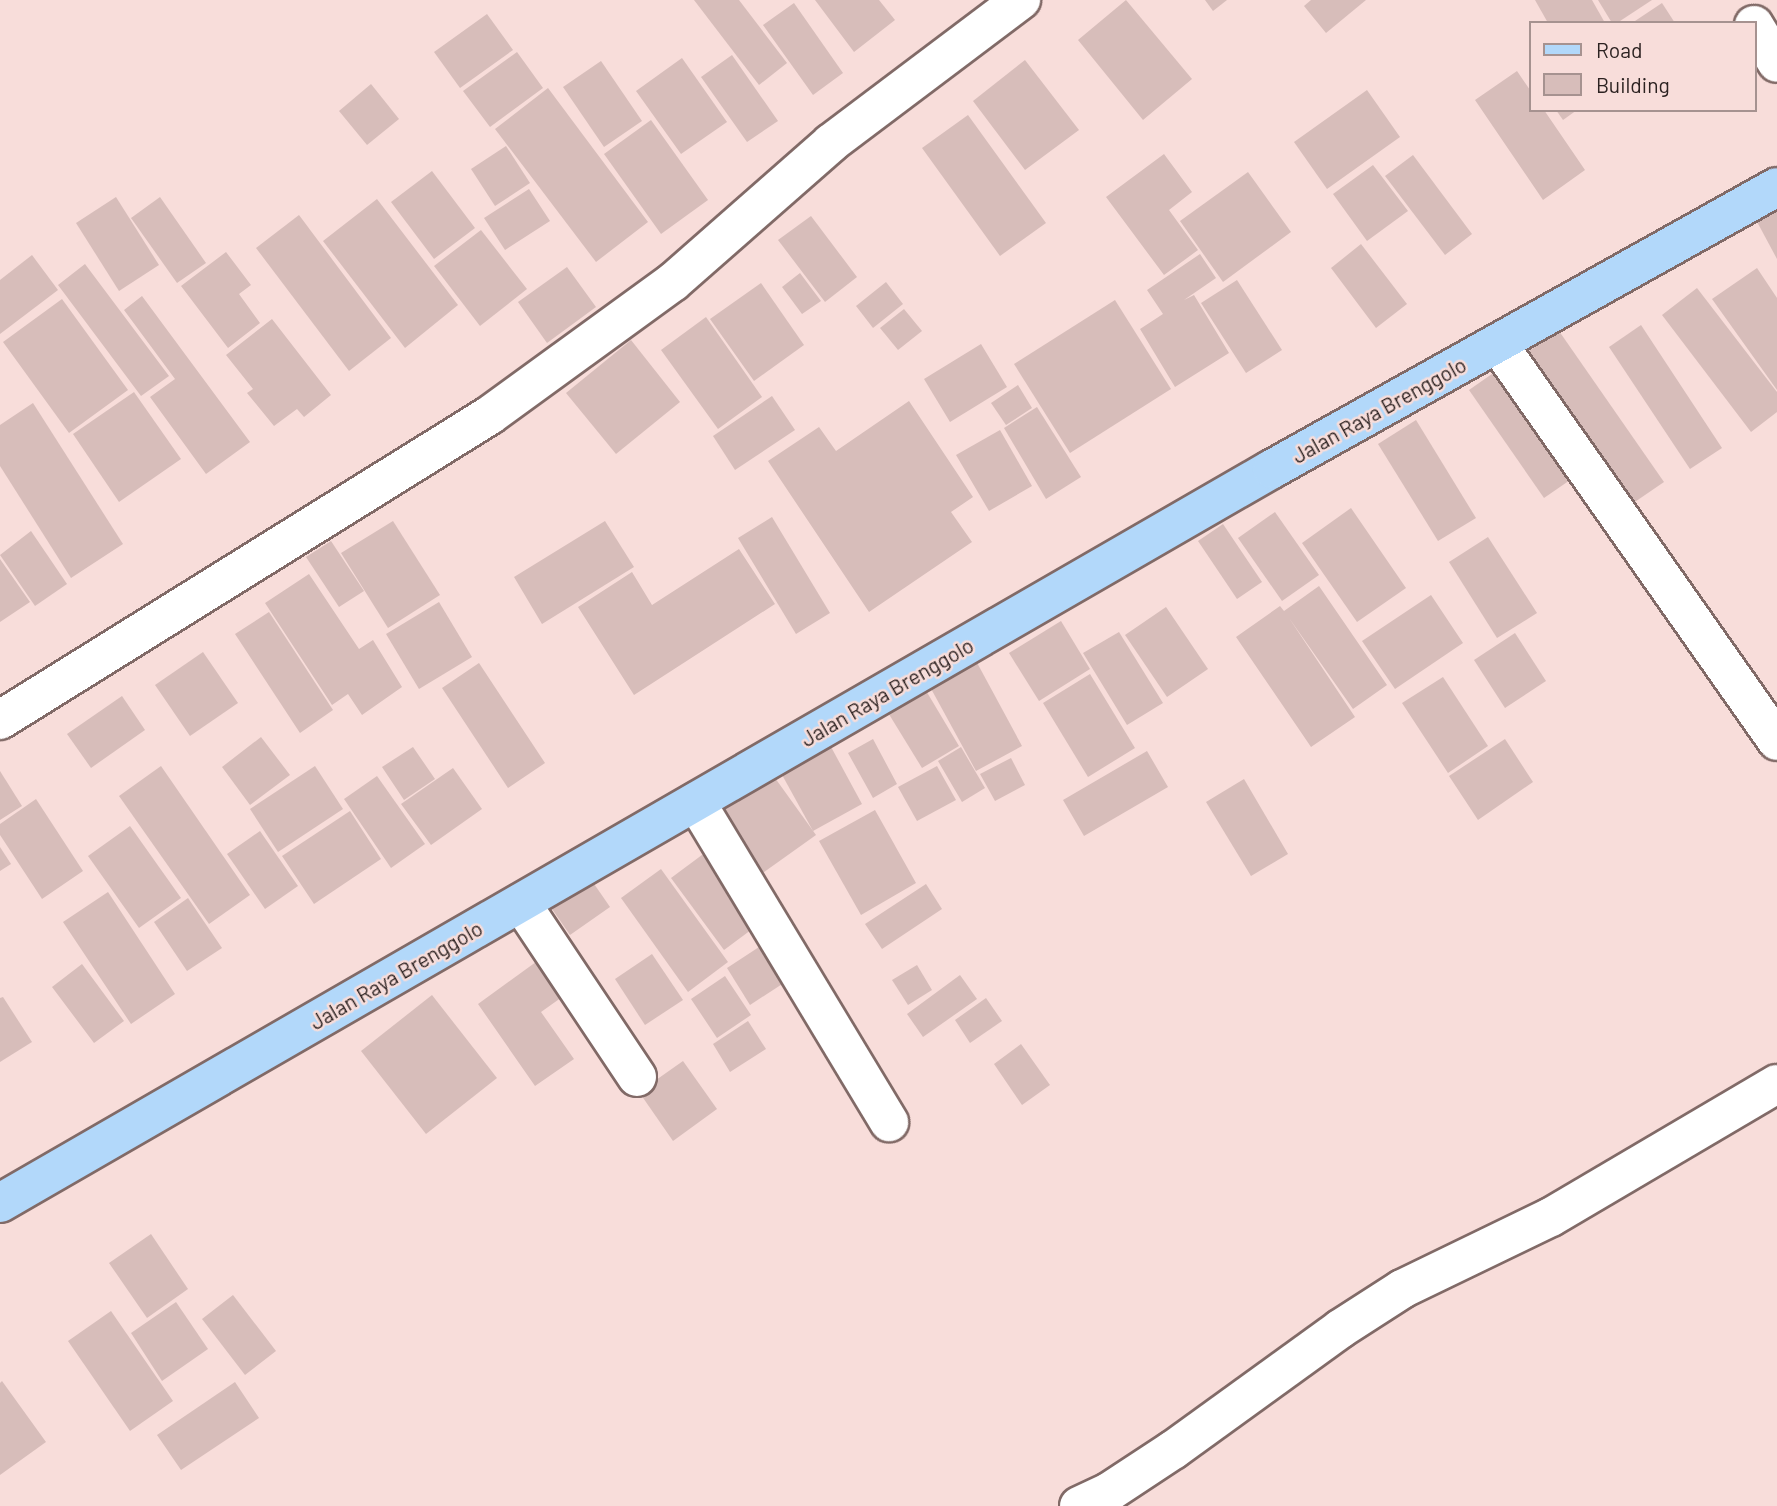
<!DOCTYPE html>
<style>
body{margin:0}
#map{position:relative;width:1777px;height:1506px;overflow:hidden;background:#f8ddda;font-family:Barlow,sans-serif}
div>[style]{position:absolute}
.building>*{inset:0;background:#d7bdba}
.roads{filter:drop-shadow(2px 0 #816a67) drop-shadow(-2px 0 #816a67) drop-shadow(0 2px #816a67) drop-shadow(0 -2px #816a67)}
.minor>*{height:38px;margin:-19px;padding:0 19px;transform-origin:19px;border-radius:19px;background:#fff}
.major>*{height:38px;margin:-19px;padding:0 19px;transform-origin:19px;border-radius:19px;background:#b2d8fa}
span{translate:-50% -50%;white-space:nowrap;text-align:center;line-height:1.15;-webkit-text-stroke:5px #f8ddda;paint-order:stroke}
.street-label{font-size:21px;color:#2c2221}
.legend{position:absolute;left:1529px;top:21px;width:228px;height:91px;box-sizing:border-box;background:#f8ddda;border:2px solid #a69290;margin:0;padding:9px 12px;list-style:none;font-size:21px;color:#2c2221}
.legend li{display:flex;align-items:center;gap:14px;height:35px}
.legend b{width:35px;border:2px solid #a69290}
</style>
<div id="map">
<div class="building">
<i style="clip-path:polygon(694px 0,739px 0,787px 63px,759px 85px)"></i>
<i style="clip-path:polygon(815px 0,879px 0,895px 20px,854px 52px)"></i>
<i style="clip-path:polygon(1126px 0,1192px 79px,1143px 120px,1078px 40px)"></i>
<i style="clip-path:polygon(1205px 0,1227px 0,1213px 11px)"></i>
<i style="clip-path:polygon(1311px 0,1366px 0,1326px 33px,1304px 6px)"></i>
<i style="clip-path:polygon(1535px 0,1592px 0,1605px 23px,1548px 23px)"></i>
<i style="clip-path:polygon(1598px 0,1652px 0,1617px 23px,1612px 23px)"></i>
<i style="clip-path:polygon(794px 3px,843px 73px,813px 95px,763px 25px)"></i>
<i style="clip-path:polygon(1662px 3px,1675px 23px,1632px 23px)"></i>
<i style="clip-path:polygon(487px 14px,513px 50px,460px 88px,434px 52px)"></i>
<i style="clip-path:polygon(517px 52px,543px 88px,490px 127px,463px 91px)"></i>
<i style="clip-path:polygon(732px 55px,778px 121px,747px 142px,701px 77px)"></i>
<i style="clip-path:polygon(682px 58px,727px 122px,681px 154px,636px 91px)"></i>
<i style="clip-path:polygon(1025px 60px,1079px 130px,1025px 170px,973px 101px)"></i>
<i style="clip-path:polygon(601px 61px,642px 121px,604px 147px,563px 87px)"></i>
<i style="clip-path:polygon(1517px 71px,1530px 90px,1530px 110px,1544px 110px,1585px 170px,1543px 200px,1475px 100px)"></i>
<i style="clip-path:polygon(371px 84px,399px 119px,367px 145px,339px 111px)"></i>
<i style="clip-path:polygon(548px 88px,648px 222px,596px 262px,495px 129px)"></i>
<i style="clip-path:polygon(1367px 90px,1400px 137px,1327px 189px,1294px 142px)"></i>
<i style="clip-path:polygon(1556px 110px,1577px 110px,1563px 120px)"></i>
<i style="clip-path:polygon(968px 115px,1046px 223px,1000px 256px,922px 148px)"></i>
<i style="clip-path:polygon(651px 120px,708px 200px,661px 234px,604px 154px)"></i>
<i style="clip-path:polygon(506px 146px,530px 183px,495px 206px,471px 169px)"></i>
<i style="clip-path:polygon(1164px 154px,1192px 192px,1169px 210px,1198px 250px,1164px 275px,1106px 197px)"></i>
<i style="clip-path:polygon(1413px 155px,1472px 234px,1445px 255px,1385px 176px)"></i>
<i style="clip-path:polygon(1373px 165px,1408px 211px,1367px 241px,1333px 194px)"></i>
<i style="clip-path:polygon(432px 171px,475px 228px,434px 259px,391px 202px)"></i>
<i style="clip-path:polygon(1248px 172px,1291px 232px,1223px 282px,1180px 221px)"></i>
<i style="clip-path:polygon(529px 189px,550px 221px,505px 250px,484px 218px)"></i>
<i style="clip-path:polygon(116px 197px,159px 265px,119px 291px,76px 223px)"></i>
<i style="clip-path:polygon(160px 197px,206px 263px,177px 283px,131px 218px)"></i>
<i style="clip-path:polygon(377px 199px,458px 305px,405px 348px,323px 241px)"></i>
<i style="clip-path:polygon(1777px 206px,1777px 259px,1755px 218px)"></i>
<i style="clip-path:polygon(299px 215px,391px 338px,349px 371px,256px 248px)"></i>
<i style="clip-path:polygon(811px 216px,857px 277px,825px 302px,778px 240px)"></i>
<i style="clip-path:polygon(481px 230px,527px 289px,480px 326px,434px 266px)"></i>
<i style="clip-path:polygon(1361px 244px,1407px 304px,1376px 328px,1331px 268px)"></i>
<i style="clip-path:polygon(226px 252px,251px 285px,239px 294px,260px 323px,228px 348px,181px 286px)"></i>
<i style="clip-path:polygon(1200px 254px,1216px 278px,1184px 300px,1194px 295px,1229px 353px,1175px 387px,1140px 329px,1163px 314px,1147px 290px)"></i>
<i style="clip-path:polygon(32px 255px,58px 290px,0 334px,0 280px)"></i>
<i style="clip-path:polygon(85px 264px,169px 376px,141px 396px,58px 285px)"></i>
<i style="clip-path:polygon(567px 267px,596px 307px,547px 343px,518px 302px)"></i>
<i style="clip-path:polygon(1757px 268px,1777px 298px,1777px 390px,1712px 299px)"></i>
<i style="clip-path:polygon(800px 273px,821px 301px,802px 314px,782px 287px)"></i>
<i style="clip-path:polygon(1237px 280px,1282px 350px,1246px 373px,1201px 303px)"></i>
<i style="clip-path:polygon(886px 282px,903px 304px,873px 328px,856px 306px)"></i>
<i style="clip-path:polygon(761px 283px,804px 345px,754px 381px,710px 319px)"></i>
<i style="clip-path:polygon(1697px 288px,1777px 392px,1777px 412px,1751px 432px,1662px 315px)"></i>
<i style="clip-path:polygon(142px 296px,250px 442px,206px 474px,150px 397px,175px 379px,124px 310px)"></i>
<i style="clip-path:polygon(62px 299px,128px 390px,69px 433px,3px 342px)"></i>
<i style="clip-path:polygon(1115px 300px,1171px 389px,1070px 453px,1014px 364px)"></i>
<i style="clip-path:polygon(904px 309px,922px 331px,898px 350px,880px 328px)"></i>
<i style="clip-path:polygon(706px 317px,762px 397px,718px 429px,661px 350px)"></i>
<i style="clip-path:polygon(272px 319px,331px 395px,304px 417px,297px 409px,274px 426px,247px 393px,253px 389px,226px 355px)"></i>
<i style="clip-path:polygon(1641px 325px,1722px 448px,1690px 469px,1609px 347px)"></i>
<i style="clip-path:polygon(1559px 331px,1664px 482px,1626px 508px,1520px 357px)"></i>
<i style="clip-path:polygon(631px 340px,680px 402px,616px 454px,566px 393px)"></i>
<i style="clip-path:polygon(981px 344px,1007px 387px,950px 422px,924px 379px)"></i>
<i style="clip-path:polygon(1499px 369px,1573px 478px,1544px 498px,1469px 390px)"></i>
<i style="clip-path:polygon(1018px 385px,1032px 408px,1006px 425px,991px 403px)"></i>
<i style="clip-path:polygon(134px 392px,181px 459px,119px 502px,73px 434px)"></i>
<i style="clip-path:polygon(772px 396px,795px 430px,735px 470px,713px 436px)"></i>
<i style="clip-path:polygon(909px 401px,973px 497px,951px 512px,972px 542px,869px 612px,768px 461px,819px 427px,836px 451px)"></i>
<i style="clip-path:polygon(33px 403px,123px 544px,71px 578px,0 466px,0 425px)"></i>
<i style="clip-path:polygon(1037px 407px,1081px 477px,1046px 499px,1004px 428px)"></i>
<i style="clip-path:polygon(1416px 420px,1476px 518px,1438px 541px,1378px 444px)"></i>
<i style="clip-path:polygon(1000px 430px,1032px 486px,989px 511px,956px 455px)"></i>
<i style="clip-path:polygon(1351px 508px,1406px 588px,1357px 622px,1302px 543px)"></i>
<i style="clip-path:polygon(1275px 512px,1319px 575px,1282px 601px,1238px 538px)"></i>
<i style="clip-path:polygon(772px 517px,830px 613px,796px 634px,738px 538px)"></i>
<i style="clip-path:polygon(393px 521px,440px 595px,388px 628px,341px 553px)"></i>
<i style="clip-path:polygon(605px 521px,634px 567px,542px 624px,514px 577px)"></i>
<i style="clip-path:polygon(1223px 524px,1262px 582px,1237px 599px,1198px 541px)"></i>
<i style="clip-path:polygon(31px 531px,67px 584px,35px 606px,0 555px)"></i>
<i style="clip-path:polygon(1488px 537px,1537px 613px,1497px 638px,1449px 562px)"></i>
<i style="clip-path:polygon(331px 541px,364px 591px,339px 607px,306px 557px)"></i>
<i style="clip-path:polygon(739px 549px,775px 604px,634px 695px,578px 607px,632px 572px,652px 605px)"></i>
<i style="clip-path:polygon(0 559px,30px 602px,0 622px)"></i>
<i style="clip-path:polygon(309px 574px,359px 649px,373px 640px,402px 687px,362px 715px,348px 694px,332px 705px,265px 603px)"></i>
<i style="clip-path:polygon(1319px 586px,1387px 685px,1353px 709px,1289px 618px,1355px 717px,1311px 747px,1236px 637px,1280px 606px,1284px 611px)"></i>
<i style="clip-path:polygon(1431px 595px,1463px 643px,1395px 689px,1362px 641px)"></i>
<i style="clip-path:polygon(439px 602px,472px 657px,419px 689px,386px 634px)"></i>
<i style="clip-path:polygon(1166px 607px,1208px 669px,1167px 697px,1125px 635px)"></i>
<i style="clip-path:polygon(269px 612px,333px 710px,300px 733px,235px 634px)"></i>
<i style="clip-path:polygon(1061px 621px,1090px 669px,1039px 701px,1009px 653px)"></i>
<i style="clip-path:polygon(1119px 632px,1163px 703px,1127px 725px,1083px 653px)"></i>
<i style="clip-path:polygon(1515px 633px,1546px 681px,1505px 708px,1474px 660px)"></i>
<i style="clip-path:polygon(203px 652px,238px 703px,190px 736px,155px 685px)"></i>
<i style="clip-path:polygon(975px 659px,1022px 746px,976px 771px,929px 685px)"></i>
<i style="clip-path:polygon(479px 663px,545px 763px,508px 788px,442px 688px)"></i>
<i style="clip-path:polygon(1090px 674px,1135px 748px,1088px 777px,1043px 703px)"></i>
<i style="clip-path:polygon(1443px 677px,1488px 746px,1448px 773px,1402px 703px)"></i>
<i style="clip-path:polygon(925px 689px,959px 746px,922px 768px,887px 711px)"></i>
<i style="clip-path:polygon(122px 696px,145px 730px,91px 768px,67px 734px)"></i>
<i style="clip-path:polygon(261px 737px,290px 775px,250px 805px,222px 767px)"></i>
<i style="clip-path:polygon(873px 739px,897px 784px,873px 798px,848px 753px)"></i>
<i style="clip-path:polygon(1505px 739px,1533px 782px,1478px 820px,1449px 776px)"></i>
<i style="clip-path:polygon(830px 745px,862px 804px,813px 831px,781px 773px)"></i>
<i style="clip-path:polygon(413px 747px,435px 779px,404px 800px,382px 767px)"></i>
<i style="clip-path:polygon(961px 747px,985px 788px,962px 802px,938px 761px)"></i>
<i style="clip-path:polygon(1147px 751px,1168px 787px,1084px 836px,1063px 800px)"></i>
<i style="clip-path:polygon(1011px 758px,1025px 785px,995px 801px,980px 774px)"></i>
<i style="clip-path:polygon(161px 766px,250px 895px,209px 924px,119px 796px)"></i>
<i style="clip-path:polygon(315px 766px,343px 809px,278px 852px,250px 809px)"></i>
<i style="clip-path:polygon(937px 766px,956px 800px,917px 821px,898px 787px)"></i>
<i style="clip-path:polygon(453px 768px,482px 809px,431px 845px,401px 804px)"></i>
<i style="clip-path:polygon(0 771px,22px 806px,0 820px)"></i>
<i style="clip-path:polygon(770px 771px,816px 835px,753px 880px,708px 816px)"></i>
<i style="clip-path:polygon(377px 776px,425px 844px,391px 868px,344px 799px)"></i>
<i style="clip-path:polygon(1244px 779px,1288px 854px,1251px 876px,1206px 802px)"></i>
<i style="clip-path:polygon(36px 799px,83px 871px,42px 899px,0 835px,0 824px)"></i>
<i style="clip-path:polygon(875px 810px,916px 883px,861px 915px,819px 841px)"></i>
<i style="clip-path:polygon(350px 811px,381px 859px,314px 904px,282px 856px)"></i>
<i style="clip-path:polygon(130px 826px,181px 898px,139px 928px,88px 856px)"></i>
<i style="clip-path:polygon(260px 831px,298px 886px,265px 909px,227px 854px)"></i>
<i style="clip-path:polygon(0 847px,11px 864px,0 871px)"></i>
<i style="clip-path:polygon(706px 852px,759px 924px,724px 950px,671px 878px)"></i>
<i style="clip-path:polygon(661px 869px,728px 962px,688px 992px,621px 898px)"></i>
<i style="clip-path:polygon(590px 878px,610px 907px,570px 935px,550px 906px)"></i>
<i style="clip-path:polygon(926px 884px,942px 909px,882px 949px,865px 924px)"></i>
<i style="clip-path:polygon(108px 892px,175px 994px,131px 1024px,63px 922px)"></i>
<i style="clip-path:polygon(188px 898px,222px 948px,187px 971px,154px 922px)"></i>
<i style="clip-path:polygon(773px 938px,796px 975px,750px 1005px,727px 968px)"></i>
<i style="clip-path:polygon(547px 954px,572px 990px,541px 1012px,574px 1059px,535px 1086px,478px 1004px)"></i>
<i style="clip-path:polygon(652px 954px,683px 1000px,645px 1025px,615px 979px)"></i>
<i style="clip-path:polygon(82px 964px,124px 1021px,94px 1043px,52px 987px)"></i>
<i style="clip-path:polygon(917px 965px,932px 990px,908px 1005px,892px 980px)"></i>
<i style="clip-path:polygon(960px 975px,977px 999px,923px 1037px,907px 1014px)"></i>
<i style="clip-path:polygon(725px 976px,751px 1015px,717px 1038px,691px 999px)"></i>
<i style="clip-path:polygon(432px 995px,497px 1078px,426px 1134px,361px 1051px)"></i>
<i style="clip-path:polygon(3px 997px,32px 1042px,0 1062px,0 998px)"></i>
<i style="clip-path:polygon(986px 998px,1002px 1021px,970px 1043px,955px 1020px)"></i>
<i style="clip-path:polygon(748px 1021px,766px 1049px,730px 1072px,713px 1044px)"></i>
<i style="clip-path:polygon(1021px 1044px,1050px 1085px,1022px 1105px,994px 1064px)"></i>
<i style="clip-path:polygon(683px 1061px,717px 1109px,673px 1141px,639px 1092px)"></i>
<i style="clip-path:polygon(151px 1234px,188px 1289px,147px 1318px,109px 1263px)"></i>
<i style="clip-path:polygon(233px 1295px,276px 1351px,245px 1375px,202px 1319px)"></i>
<i style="clip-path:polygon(176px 1302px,208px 1349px,162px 1381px,131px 1333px)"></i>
<i style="clip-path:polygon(111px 1311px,173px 1401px,130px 1431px,68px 1341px)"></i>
<i style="clip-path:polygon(2px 1381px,46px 1442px,0 1475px,0 1383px)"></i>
<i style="clip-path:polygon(235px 1382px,259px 1418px,181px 1470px,157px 1435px)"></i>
</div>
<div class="roads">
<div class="minor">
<i style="left:1754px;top:25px;width:44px;rotate:58.8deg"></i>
<i style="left:1498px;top:344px;width:485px;rotate:54.9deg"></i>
<i style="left:0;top:720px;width:577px;rotate:-31.9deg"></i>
<i style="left:490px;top:415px;width:226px;rotate:-36deg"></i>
<i style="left:673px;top:282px;width:210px;rotate:-41.3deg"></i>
<i style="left:831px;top:143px;width:238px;rotate:-37deg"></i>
<i style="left:696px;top:802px;width:374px;rotate:58.9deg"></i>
<i style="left:521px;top:903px;width:209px;rotate:56.3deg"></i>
<i style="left:1079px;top:1506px;width:33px;rotate:-25deg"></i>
<i style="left:1109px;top:1492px;width:77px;rotate:-33.3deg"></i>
<i style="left:1173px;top:1450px;width:206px;rotate:-35.9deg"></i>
<i style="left:1340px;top:1329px;width:74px;rotate:-32.8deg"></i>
<i style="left:1402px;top:1289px;width:165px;rotate:-25.8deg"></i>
<i style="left:1551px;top:1217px;width:262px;rotate:-30.5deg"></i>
</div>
<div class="major">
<i style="left:0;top:1203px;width:1469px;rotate:-29.99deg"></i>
<i style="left:1272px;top:469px;width:578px;rotate:-29.18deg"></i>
</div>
</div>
<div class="street-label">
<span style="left:1379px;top:410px;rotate:-29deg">Jalan Raya Brenggolo</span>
<span style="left:887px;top:692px;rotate:-30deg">Jalan Raya Brenggolo</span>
<span style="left:396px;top:975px;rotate:-30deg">Jalan Raya Brenggolo</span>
</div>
<ul class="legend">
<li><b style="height:9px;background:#b2d8fa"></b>Road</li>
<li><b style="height:19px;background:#d7bdba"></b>Building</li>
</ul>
</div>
